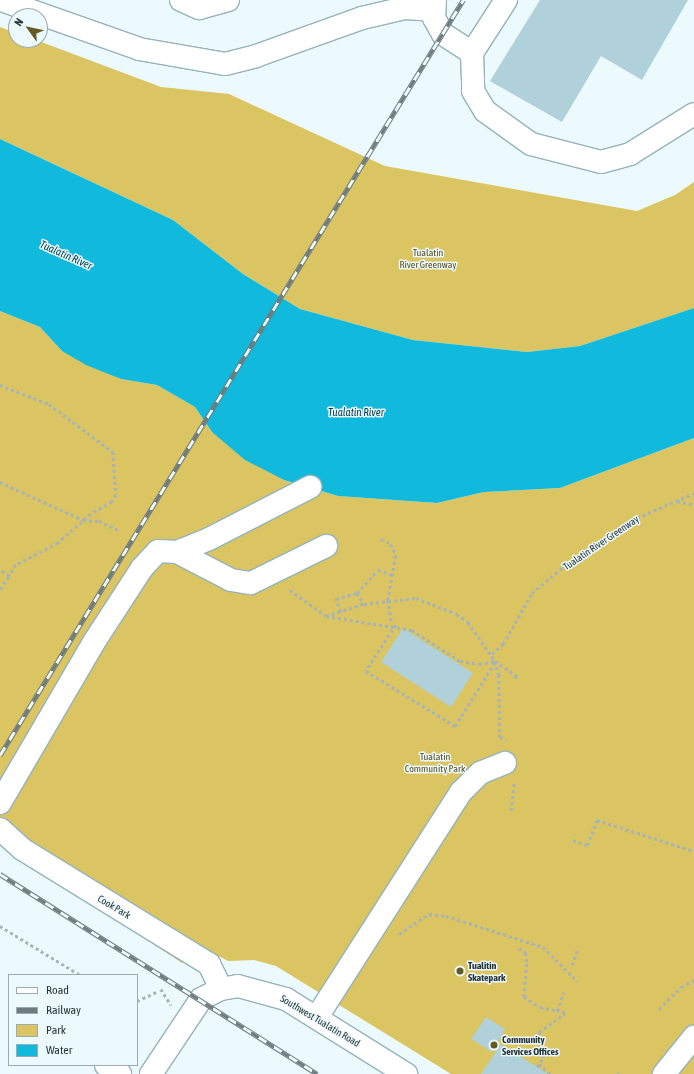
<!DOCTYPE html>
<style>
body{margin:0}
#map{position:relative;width:694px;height:1074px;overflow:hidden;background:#ecf9fd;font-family:"Asap Condensed",sans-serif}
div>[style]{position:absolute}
.green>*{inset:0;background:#dac562}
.water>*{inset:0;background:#11badc}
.building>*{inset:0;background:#b0d0da}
.path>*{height:2.5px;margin-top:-1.25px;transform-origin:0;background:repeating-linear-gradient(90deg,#a6b3b7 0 3px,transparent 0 6px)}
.roads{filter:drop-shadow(1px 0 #94b3bd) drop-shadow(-1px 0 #94b3bd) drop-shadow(0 1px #94b3bd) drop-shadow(0 -1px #94b3bd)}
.minor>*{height:22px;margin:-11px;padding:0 11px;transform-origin:11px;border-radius:11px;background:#fff}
.major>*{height:22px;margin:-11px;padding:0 11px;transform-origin:11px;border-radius:11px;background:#fff}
.rail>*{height:4.5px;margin-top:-2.25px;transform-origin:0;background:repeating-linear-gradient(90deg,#ecf9fd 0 9px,#6f7c7f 0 18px);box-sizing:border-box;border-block:1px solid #6f7c7f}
.dots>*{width:11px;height:11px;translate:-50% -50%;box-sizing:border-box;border:2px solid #ecf9fd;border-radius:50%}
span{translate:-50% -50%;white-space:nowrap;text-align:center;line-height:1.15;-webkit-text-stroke:3px #ecf9fd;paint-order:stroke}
.park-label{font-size:10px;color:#554c20}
.street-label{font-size:10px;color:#283538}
.poi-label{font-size:10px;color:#283538;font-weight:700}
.left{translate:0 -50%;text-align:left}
.water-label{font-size:11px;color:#004351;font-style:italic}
.legend{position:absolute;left:8px;top:974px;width:130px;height:92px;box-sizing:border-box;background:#ecf9fd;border:1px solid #9eabae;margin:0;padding:5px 7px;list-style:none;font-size:12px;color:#283538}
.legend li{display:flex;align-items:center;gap:8px;height:20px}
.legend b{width:20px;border:1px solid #9eabae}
.north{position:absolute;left:8px;top:8px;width:40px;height:40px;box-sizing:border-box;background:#ecf9fd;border:1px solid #9eabae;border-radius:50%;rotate:303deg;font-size:11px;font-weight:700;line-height:16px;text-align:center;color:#283538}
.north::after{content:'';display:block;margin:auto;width:14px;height:18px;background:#655a27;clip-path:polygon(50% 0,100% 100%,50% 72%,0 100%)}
</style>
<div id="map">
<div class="green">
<i style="clip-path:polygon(0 27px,16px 33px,16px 40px,36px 40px,161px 87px,229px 94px,385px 166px,637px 211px,675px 195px,694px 182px,694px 308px,580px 346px,527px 352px,413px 340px,300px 309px,243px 274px,173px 220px,0 139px)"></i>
<i style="clip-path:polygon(0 311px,40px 327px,62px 351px,121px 379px,157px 385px,195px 407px,212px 432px,284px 480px,338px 496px,437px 503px,484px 492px,560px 488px,694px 438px,694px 1074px,451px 1074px,276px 966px,254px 960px,228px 961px,213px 953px,182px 963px,0 844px)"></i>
</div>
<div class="water">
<i style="clip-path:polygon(0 139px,173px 220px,243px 274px,300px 309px,413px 340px,527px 352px,580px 346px,694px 308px,694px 438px,560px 488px,484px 492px,437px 503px,338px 496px,284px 480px,245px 460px,212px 432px,195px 407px,157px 385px,121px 379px,86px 365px,62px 351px,40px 327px,0 311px)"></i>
</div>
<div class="building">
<i style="clip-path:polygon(540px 0,688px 0,642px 80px,601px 56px,562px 122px,490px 81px)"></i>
<i style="clip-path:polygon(403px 628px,473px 673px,451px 707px,381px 662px)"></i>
<i style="clip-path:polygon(486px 1017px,505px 1029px,492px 1052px,471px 1039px)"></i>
<i style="clip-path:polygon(501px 1044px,548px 1074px,481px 1074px)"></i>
</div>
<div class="path">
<i style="left:0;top:385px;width:53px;rotate:21.2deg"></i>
<i style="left:49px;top:404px;width:80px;rotate:36.9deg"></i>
<i style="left:113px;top:452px;width:43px;rotate:86deg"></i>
<i style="left:116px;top:495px;width:8px;rotate:120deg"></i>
<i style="left:112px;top:502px;width:24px;rotate:150deg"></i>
<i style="left:91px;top:514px;width:44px;rotate:138.7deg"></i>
<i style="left:58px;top:543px;width:47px;rotate:152.4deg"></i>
<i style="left:16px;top:565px;width:13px;rotate:122deg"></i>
<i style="left:9px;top:576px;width:11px;rotate:-146deg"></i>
<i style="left:0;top:482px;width:91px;rotate:24.6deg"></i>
<i style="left:83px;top:520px;width:16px;rotate:4deg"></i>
<i style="left:99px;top:521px;width:23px;rotate:25deg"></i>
<i style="left:677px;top:501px;width:17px;rotate:13deg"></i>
<i style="left:381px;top:539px;width:11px;rotate:27deg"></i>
<i style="left:391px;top:544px;width:13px;rotate:67deg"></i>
<i style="left:396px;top:556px;width:45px;rotate:100.3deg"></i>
<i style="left:388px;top:600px;width:24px;rotate:81deg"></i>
<i style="left:0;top:589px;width:16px;rotate:-55deg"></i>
<i style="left:290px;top:590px;width:44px;rotate:35.8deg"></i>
<i style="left:326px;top:616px;width:87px;rotate:9.2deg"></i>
<i style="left:412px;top:630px;width:57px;rotate:32.9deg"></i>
<i style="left:460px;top:661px;width:19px;rotate:9deg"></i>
<i style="left:479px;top:664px;width:16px;rotate:-11deg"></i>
<i style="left:495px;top:661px;width:27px;rotate:34deg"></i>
<i style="left:517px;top:676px;width:4px;rotate:124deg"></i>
<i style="left:357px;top:593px;width:31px;rotate:-48deg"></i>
<i style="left:378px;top:570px;width:16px;rotate:18deg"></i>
<i style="left:340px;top:612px;width:14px;rotate:-107deg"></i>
<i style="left:336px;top:599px;width:22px;rotate:-16deg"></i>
<i style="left:357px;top:593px;width:13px;rotate:58deg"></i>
<i style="left:326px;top:616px;width:40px;rotate:-18deg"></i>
<i style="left:364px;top:604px;width:52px;rotate:-6.6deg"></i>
<i style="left:416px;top:598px;width:44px;rotate:21.3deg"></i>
<i style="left:457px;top:614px;width:14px;rotate:36deg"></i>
<i style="left:468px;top:622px;width:47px;rotate:55.3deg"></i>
<i style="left:495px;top:661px;width:15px;rotate:74deg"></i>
<i style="left:499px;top:675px;width:62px;rotate:89.1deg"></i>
<i style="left:500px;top:737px;width:7px;rotate:27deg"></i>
<i style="left:396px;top:625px;width:55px;rotate:123.1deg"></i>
<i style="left:366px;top:671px;width:105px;rotate:31.7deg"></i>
<i style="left:455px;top:726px;width:75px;rotate:-58deg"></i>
<i style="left:492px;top:654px;width:15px;rotate:-42deg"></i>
<i style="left:503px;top:644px;width:59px;rotate:-60.4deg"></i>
<i style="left:532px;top:593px;width:40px;rotate:-40deg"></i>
<i style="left:563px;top:567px;width:89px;rotate:-33.5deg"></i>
<i style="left:637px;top:518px;width:62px;rotate:-23.7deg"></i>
<i style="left:511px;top:811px;width:28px;rotate:-84deg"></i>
<i style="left:573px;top:840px;width:15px;rotate:20deg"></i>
<i style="left:587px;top:845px;width:27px;rotate:-68deg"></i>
<i style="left:597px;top:820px;width:102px;rotate:17.7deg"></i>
<i style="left:0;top:926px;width:94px;rotate:31.5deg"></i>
<i style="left:399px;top:934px;width:36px;rotate:-34deg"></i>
<i style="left:429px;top:914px;width:17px;rotate:7deg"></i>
<i style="left:446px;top:916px;width:102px;rotate:17.7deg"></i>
<i style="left:543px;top:947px;width:49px;rotate:45deg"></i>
<i style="left:519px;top:948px;width:9px;rotate:36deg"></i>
<i style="left:526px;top:953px;width:11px;rotate:85deg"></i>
<i style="left:527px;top:964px;width:33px;rotate:95deg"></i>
<i style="left:524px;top:997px;width:19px;rotate:32deg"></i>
<i style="left:540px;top:1007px;width:17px;rotate:13deg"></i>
<i style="left:572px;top:965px;width:18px;rotate:-71deg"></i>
<i style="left:161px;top:989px;width:19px;rotate:58deg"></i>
<i style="left:137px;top:1001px;width:21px;rotate:-25deg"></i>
<i style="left:659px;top:1009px;width:31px;rotate:-45deg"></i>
<i style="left:681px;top:987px;width:15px;rotate:-28deg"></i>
<i style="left:539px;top:1064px;width:15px;rotate:42deg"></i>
<i style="left:537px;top:1067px;width:11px;rotate:-56deg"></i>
<i style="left:543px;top:1058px;width:26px;rotate:-99deg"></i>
<i style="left:539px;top:1032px;width:32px;rotate:-36deg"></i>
<i style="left:565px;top:1013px;width:8px;rotate:-166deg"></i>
<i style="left:557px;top:1011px;width:20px;rotate:-70deg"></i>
<i style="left:618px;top:1074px;width:1px;rotate:-90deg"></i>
</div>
<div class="roads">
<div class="minor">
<i style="left:1px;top:0;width:146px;rotate:19.5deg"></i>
<i style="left:139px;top:49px;width:87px;rotate:9.9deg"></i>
<i style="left:225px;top:64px;width:32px;rotate:-14deg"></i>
<i style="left:256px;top:56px;width:113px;rotate:-19.7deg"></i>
<i style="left:362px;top:18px;width:44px;rotate:-13.1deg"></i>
<i style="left:405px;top:8px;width:29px;rotate:4deg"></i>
<i style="left:181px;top:0;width:20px;rotate:24deg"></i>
<i style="left:199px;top:8px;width:30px;rotate:-15deg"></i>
<i style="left:435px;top:0;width:18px;rotate:93deg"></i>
<i style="left:434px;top:18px;width:18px;rotate:61deg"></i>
<i style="left:443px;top:34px;width:35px;rotate:33deg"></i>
<i style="left:506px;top:0;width:63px;rotate:122.7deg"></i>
<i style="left:472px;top:53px;width:38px;rotate:88deg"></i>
<i style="left:473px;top:91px;width:23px;rotate:59deg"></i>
<i style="left:485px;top:111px;width:57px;rotate:35.7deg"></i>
<i style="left:531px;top:144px;width:72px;rotate:14.4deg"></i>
<i style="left:601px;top:162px;width:30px;rotate:-15deg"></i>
<i style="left:630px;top:154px;width:75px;rotate:-32deg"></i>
<i style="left:177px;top:552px;width:35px;rotate:-22deg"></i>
<i style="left:209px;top:539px;width:114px;rotate:-27.2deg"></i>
<i style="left:0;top:803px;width:186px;rotate:-59.7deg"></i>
<i style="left:94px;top:642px;width:88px;rotate:-57deg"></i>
<i style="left:142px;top:568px;width:23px;rotate:-47deg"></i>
<i style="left:158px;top:551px;width:19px;rotate:3deg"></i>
<i style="left:177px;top:552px;width:61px;rotate:27.4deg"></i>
<i style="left:231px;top:580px;width:20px;rotate:9deg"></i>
<i style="left:251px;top:583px;width:84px;rotate:-26.3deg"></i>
<i style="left:0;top:829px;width:30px;rotate:42deg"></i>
<i style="left:22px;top:849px;width:220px;rotate:31.6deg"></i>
<i style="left:209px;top:964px;width:28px;rotate:64deg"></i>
<i style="left:317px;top:1017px;width:267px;rotate:-57.4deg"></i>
<i style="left:461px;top:792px;width:27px;rotate:-45deg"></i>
<i style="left:480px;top:773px;width:27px;rotate:-22deg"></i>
<i style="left:106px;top:1065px;width:17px;rotate:33deg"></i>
<i style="left:664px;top:1074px;width:48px;rotate:-51deg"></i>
</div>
<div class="major">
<i style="left:151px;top:1074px;width:90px;rotate:-56.3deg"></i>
<i style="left:201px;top:999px;width:22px;rotate:-27deg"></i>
<i style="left:221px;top:989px;width:17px;rotate:-10deg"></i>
<i style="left:238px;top:986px;width:50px;rotate:15.2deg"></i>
<i style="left:286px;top:999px;width:142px;rotate:32deg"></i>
</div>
</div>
<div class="rail">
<i style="left:0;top:755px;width:886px;rotate:-58.48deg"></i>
<i style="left:0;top:874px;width:375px;rotate:32.2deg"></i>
</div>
<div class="dots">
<i style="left:460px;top:971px;background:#655a27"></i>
<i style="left:494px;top:1045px;background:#655a27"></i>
</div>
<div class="park-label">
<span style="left:428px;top:258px">Tualatin<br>River Greenway</span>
<span style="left:435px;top:762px">Tualatin<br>Community Park</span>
</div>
<div class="street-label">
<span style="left:601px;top:543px;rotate:-34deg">Tualatin River Greenway</span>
<span style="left:114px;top:907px;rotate:31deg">Cook Park</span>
<span style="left:320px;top:1021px;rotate:31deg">Southwest Tualatin Road</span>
</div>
<div class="poi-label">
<span class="left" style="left:468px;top:971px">Tualitin<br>Skatepark</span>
<span class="left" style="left:502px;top:1045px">Community<br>Services Offices</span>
</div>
<div class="water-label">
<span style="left:66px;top:255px;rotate:24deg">Tualatin River</span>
<span style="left:356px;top:412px">Tualatin River</span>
</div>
<ul class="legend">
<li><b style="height:5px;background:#fff"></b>Road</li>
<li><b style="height:5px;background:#6f7c7f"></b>Railway</li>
<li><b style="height:11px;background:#dac562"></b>Park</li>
<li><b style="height:11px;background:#11badc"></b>Water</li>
</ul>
<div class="north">N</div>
</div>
